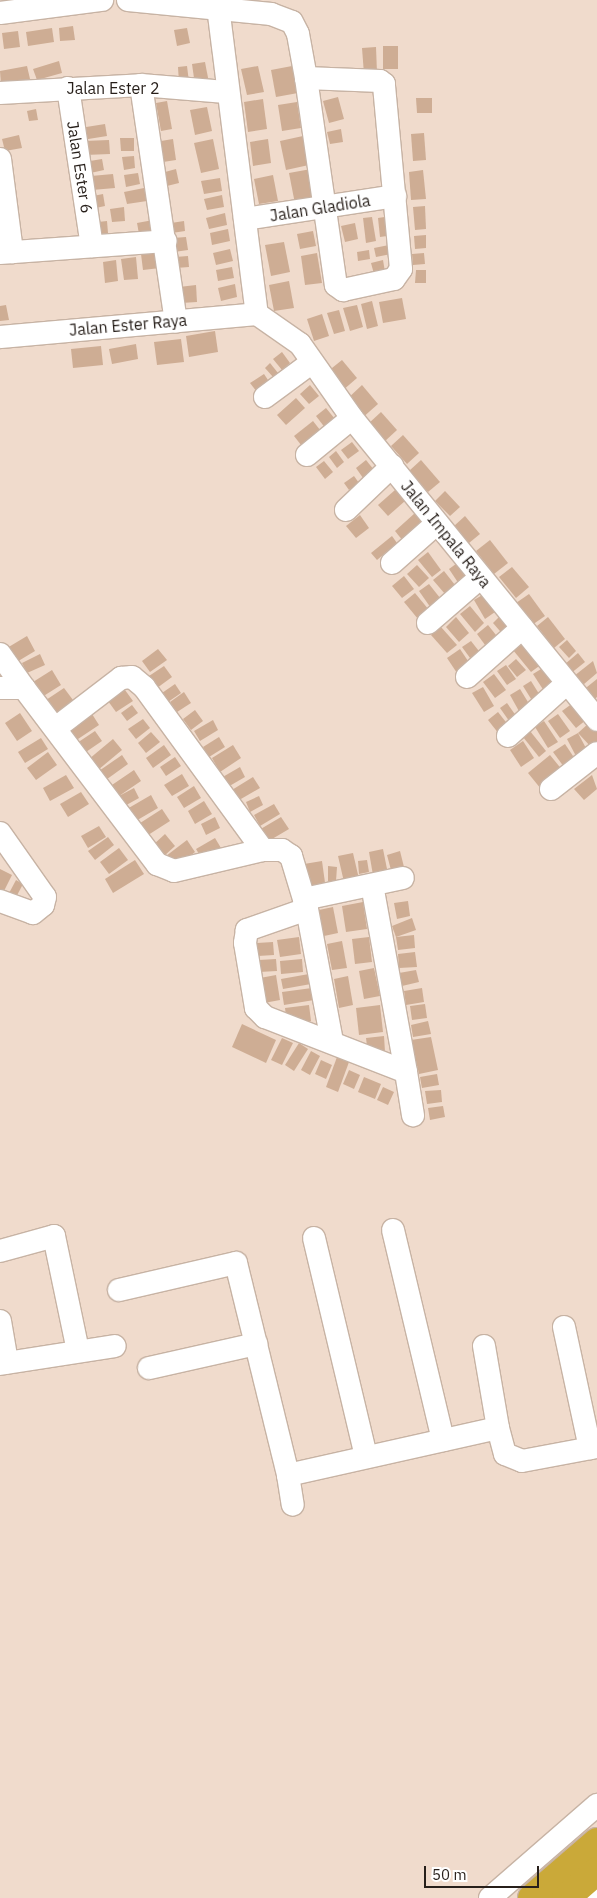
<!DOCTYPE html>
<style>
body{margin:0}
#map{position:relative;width:597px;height:1898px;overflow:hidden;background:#f0dbcc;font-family:"IBM Plex Sans",sans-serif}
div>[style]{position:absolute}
.building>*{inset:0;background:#cead94}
.roads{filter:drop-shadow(1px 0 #c7b3a4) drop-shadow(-1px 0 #c7b3a4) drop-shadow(0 1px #c7b3a4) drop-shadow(0 -1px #c7b3a4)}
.minor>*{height:22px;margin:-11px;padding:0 11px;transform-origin:11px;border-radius:11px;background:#fff}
.highway>*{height:28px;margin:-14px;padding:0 14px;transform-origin:14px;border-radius:14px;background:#caa939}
span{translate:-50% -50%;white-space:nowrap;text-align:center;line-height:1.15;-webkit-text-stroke:4px #fff;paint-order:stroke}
.street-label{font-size:16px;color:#271f1a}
.scale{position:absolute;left:424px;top:1866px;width:115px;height:22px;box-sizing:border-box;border:2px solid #271f1a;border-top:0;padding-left:6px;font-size:15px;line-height:18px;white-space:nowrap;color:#271f1a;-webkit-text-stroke:4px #fff;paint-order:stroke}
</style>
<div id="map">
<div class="building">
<i style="clip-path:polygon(73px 26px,75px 40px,60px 41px,59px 28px)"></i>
<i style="clip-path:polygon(52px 28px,54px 42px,28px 46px,26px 32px)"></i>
<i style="clip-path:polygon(187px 28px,190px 43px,177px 46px,174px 30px)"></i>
<i style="clip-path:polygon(18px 31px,20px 47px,4px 49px,2px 33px)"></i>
<i style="clip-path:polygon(383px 46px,398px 46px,398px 69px,383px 69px)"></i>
<i style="clip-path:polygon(376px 47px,377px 73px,364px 74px,362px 48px)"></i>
<i style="clip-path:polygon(59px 61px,62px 73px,37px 80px,33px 69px)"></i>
<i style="clip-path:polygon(205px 62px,209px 83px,195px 85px,192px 64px)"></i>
<i style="clip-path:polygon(27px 66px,30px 79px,1px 84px,0 71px)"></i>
<i style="clip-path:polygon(187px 66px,189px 82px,179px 83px,178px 67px)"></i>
<i style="clip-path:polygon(258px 66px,264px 92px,247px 95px,241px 69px)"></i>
<i style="clip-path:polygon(292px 66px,298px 93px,276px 97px,271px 70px)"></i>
<i style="clip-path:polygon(338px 97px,344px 119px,329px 123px,323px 101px)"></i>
<i style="clip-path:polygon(416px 98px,432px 98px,432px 113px,417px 113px)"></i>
<i style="clip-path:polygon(263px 99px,267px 129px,248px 132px,244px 102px)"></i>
<i style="clip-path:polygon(167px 101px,172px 129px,161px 131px,156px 103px)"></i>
<i style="clip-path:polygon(297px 102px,301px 128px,282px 131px,278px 105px)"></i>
<i style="clip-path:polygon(207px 107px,212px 131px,195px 135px,190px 110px)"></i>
<i style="clip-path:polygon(36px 109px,38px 120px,29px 121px,27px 111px)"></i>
<i style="clip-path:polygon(105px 124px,107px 136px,82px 140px,80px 128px)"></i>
<i style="clip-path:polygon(341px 129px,343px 142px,330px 144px,327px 132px)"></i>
<i style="clip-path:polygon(424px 133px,426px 160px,413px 161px,411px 134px)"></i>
<i style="clip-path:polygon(19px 135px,22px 148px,5px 151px,2px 139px)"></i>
<i style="clip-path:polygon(303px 136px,309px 165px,286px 170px,280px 141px)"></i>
<i style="clip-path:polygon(120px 138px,134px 138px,134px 151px,121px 151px)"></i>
<i style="clip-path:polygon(173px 139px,176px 160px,163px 162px,161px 141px)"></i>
<i style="clip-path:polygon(213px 139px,219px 169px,201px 173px,194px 143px)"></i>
<i style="clip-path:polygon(268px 139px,271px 163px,253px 166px,250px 142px)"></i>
<i style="clip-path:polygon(109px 140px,110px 154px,85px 155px,84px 141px)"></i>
<i style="clip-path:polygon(134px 156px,135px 168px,124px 170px,122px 157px)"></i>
<i style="clip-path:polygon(102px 159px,104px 170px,86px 174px,84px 162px)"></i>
<i style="clip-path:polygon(176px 169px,179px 183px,167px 186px,165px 172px)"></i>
<i style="clip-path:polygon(311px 169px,318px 205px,296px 209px,289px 173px)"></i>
<i style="clip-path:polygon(423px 170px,426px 199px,411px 200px,409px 172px)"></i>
<i style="clip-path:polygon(138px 173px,140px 184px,126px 187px,124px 175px)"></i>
<i style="clip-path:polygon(113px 174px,115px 188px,92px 190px,91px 176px)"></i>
<i style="clip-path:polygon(273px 175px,278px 201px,259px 204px,254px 179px)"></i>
<i style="clip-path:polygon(220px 178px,222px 191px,204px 194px,201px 181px)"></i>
<i style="clip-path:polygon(144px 188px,147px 201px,127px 204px,124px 192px)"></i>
<i style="clip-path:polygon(103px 194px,105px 206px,91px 209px,88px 197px)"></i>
<i style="clip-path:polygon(222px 195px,224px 207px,207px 210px,204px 199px)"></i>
<i style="clip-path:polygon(425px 206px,426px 229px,415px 230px,413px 207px)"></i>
<i style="clip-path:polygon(124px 207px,125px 221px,112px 222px,110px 209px)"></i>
<i style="clip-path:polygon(225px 213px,227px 225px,209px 229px,206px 218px)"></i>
<i style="clip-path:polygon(391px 216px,394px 235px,380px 237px,378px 218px)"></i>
<i style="clip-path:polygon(372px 217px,376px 241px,366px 243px,363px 218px)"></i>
<i style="clip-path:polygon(153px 220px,155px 231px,139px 234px,137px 223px)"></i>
<i style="clip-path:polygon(107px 221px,108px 233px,99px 234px,98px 222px)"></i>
<i style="clip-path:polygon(184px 221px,185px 231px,172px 233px,171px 223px)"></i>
<i style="clip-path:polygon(355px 223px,358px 239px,345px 242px,341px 226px)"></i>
<i style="clip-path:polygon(228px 229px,230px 241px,212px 245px,210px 233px)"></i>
<i style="clip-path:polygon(313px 231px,316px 246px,300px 249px,297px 234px)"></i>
<i style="clip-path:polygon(426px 235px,426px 248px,415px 249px,414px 236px)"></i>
<i style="clip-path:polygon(186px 237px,188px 250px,174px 252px,173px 238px)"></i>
<i style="clip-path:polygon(284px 242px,290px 272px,271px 276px,265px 245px)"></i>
<i style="clip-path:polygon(389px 245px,391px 254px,376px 257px,374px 248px)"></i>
<i style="clip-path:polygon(230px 249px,233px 261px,216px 265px,213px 253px)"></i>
<i style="clip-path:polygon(369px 250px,370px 259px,358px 261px,357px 252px)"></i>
<i style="clip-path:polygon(158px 252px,160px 268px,143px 270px,141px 254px)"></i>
<i style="clip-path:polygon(317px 253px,322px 283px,305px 285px,301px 256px)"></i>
<i style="clip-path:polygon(424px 253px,425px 264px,413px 265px,412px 254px)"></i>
<i style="clip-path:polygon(188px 256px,189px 267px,176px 268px,175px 257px)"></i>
<i style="clip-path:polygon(136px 257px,138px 279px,124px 280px,121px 259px)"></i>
<i style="clip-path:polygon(116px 260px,118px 281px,105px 283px,103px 262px)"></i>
<i style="clip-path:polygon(383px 260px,385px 272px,374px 274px,371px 263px)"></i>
<i style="clip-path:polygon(232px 267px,234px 278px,218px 281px,216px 270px)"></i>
<i style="clip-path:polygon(416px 270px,426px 270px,426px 283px,415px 283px)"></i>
<i style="clip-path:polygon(289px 281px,294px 308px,274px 311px,269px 285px)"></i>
<i style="clip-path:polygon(235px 284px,237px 297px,221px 301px,218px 288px)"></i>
<i style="clip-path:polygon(196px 285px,197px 302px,181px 303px,179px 287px)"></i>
<i style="clip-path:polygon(402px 298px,406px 319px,383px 323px,379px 302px)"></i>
<i style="clip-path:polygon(372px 301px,378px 326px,367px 329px,361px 304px)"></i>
<i style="clip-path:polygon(6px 305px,9px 320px,0 321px,0 306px)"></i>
<i style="clip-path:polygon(357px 305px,363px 327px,350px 331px,343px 308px)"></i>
<i style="clip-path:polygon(339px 310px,345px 331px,334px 334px,327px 313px)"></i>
<i style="clip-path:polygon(322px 314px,329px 336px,314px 341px,307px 319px)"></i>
<i style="clip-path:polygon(215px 331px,218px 352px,189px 357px,186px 336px)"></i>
<i style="clip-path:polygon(181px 339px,184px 362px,157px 365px,154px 342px)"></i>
<i style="clip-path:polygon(136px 344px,138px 359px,112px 364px,109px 349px)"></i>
<i style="clip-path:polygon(101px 346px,103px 365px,73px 368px,71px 349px)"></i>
<i style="clip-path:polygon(282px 352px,290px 363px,282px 370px,273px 359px)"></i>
<i style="clip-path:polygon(342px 360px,357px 378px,342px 391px,327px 372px)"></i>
<i style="clip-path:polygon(270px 363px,278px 373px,273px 377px,265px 368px)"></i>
<i style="clip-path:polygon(264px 374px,270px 383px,257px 392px,250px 383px)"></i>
<i style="clip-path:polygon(310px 385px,319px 396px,309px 404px,300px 394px)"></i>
<i style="clip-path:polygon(362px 385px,378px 404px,361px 419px,345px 401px)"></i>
<i style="clip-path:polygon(296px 398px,305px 408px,286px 425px,277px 415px)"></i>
<i style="clip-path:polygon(326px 408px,339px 424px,329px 433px,316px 416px)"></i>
<i style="clip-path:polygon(381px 412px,397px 430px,384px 442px,368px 424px)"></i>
<i style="clip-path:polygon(313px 421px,324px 435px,305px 450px,294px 436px)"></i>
<i style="clip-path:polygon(403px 435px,419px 453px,407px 464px,391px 446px)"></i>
<i style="clip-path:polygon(352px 442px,359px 451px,348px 459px,341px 450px)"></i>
<i style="clip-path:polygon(336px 451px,344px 462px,337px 468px,329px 457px)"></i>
<i style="clip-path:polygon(366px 460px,374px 470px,363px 478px,356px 468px)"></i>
<i style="clip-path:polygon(421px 460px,440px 482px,428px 492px,409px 471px)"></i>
<i style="clip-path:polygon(324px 461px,333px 472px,325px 479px,316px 467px)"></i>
<i style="clip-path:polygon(354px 476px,359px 483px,349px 490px,344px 483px)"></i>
<i style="clip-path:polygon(395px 490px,405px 501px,388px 516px,378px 505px)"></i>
<i style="clip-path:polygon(445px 491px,460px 507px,450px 516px,435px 501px)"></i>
<i style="clip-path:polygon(415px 513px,424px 524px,403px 541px,395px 531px)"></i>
<i style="clip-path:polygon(360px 515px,369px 528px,356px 538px,346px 526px)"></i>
<i style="clip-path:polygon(465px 516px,480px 534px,469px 543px,454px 526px)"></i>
<i style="clip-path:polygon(392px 536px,397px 543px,377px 560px,371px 553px)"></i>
<i style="clip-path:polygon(490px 540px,508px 563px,494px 574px,476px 551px)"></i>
<i style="clip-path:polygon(428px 552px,441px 570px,432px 577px,418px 560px)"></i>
<i style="clip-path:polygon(460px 561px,471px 576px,459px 584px,449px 569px)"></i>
<i style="clip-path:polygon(417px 565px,429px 578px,419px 587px,407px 574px)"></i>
<i style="clip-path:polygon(512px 567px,529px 587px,516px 598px,499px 577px)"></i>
<i style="clip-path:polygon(444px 571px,455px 585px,445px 594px,433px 580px)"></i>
<i style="clip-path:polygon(404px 576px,414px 589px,402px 598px,392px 586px)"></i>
<i style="clip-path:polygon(429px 584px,444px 603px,433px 611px,419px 591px)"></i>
<i style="clip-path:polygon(415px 593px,429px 610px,418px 619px,404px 602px)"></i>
<i style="clip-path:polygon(484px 594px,495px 612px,485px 619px,474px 600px)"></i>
<i style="clip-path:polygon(529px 594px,545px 616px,532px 625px,516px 603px)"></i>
<i style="clip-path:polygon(470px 606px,484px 623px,475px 632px,460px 614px)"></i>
<i style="clip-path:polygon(500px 616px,513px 631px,506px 638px,493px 623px)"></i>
<i style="clip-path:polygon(456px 617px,469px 633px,459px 642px,446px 627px)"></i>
<i style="clip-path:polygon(548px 617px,565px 639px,554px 648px,537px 626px)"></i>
<i style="clip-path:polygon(488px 625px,500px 640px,488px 649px,477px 634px)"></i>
<i style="clip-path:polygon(441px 627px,457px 645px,447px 653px,431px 635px)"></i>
<i style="clip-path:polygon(27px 636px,35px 651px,15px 663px,7px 648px)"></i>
<i style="clip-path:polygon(567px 640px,576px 651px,569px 658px,559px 647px)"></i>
<i style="clip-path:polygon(471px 641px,482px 655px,473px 662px,462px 647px)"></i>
<i style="clip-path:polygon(524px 641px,542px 664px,531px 672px,513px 650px)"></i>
<i style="clip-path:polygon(158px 649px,167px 660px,150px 672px,142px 661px)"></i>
<i style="clip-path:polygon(460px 649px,470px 664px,457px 673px,447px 658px)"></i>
<i style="clip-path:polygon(578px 653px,585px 662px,565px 678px,558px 670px)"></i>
<i style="clip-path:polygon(40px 654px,45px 665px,27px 673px,22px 663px)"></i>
<i style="clip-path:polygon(516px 659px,526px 670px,517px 677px,508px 666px)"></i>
<i style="clip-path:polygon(593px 661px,597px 673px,577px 690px,569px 680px)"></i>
<i style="clip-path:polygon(506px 665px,516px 679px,507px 685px,497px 671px)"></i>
<i style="clip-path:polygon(164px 666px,172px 677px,157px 688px,149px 676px)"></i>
<i style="clip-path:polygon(546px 666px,557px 682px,544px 691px,533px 674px)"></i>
<i style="clip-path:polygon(52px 670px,61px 685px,42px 697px,33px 682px)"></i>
<i style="clip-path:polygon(494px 674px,506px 690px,495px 698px,483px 682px)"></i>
<i style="clip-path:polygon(597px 679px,597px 697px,591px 702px,582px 691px)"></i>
<i style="clip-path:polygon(531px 681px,541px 697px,533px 702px,523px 686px)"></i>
<i style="clip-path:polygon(175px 684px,181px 693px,168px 702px,162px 693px)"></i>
<i style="clip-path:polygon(483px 687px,494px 706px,484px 712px,472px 693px)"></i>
<i style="clip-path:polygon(64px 688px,76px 704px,58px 716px,46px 700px)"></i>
<i style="clip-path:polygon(520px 689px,531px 707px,520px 713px,510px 695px)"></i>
<i style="clip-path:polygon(125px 690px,133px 701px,116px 712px,108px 701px)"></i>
<i style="clip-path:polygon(184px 692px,191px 703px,177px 712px,170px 702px)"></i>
<i style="clip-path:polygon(507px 703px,519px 720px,512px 725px,500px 708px)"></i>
<i style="clip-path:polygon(573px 703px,586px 720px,576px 728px,562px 711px)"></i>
<i style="clip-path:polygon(132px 705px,138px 713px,127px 721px,121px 713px)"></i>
<i style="clip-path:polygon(195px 710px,203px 721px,191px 730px,183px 719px)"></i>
<i style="clip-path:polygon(498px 712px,509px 726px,499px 734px,488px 720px)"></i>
<i style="clip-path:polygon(20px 713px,32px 731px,17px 741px,5px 723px)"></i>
<i style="clip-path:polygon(92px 714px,99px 725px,75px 741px,67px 730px)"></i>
<i style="clip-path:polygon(558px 714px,570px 731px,560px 738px,548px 721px)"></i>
<i style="clip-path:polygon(143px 719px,150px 728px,136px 739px,128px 729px)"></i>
<i style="clip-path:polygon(213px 720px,218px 730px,200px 741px,194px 731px)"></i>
<i style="clip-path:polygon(544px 721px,558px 742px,548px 748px,535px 727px)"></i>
<i style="clip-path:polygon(589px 723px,597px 731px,597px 741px,591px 747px,578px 733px)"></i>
<i style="clip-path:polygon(95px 731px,102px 741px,83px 754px,77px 743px)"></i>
<i style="clip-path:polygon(530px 731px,546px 751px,539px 757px,523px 737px)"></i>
<i style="clip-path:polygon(151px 732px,160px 742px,146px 753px,138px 743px)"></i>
<i style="clip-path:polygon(578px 733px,588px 752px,577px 758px,567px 739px)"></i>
<i style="clip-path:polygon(219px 737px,225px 747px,209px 757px,203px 747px)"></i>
<i style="clip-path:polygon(41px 738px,48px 749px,25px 763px,18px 752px)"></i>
<i style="clip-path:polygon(113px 739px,122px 750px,98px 770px,89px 759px)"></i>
<i style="clip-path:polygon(523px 741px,534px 758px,521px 767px,510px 750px)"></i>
<i style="clip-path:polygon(565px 744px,575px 759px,564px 767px,553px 752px)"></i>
<i style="clip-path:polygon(164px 745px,171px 755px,153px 768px,146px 758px)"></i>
<i style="clip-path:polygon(233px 745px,241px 758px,220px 772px,212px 758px)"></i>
<i style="clip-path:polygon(48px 752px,57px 765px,36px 780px,27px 768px)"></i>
<i style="clip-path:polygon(122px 755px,128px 764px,103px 782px,96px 773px)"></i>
<i style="clip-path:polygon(550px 755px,563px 771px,541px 789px,528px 773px)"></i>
<i style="clip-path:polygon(175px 757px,181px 766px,166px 776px,160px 767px)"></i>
<i style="clip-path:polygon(240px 767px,245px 777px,226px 788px,221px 778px)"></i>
<i style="clip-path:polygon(134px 770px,141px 781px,119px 796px,134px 788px,139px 798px,121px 808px,109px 787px)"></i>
<i style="clip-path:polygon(182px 774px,189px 786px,172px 796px,164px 785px)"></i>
<i style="clip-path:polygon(66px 775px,74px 788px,50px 801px,43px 788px)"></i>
<i style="clip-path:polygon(592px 775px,597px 789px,584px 800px,574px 789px)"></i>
<i style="clip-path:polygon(253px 777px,260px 788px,234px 803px,227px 793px)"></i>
<i style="clip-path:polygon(194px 786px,201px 798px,184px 808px,177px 797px)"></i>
<i style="clip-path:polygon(81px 792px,89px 804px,68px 817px,60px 804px)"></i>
<i style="clip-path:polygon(151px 795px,158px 808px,134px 822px,127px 809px)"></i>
<i style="clip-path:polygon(259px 796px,263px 805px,250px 812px,246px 802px)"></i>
<i style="clip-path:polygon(204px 801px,212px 814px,195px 824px,188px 811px)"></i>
<i style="clip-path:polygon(274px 804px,280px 814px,260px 826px,254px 815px)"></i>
<i style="clip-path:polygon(162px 809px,170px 821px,145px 837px,137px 825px)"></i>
<i style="clip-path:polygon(215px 817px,220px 828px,206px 835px,201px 824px)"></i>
<i style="clip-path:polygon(281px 817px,289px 829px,267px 842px,259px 830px)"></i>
<i style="clip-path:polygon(99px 826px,106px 837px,88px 848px,81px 836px)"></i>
<i style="clip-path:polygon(165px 834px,175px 846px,163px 857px,153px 845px)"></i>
<i style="clip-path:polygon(108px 837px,114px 845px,95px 860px,88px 851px)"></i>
<i style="clip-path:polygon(215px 838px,224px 853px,205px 864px,196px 849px)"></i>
<i style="clip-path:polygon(187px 840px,195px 852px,175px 868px,166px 856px)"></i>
<i style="clip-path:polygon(119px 848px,128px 860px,109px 874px,100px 862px)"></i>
<i style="clip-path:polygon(383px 849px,389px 879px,374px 881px,369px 852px)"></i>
<i style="clip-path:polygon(400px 851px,404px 867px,391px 870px,387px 855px)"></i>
<i style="clip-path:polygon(353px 853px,359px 879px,344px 882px,338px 856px)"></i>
<i style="clip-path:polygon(135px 860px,144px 874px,113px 893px,105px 879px)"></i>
<i style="clip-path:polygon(367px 860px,369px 872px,359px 874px,358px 861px)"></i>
<i style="clip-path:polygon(322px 861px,326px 890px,309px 893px,304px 864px)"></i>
<i style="clip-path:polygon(328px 866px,337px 867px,336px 881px,328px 881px)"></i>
<i style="clip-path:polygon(0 869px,12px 875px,4px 891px,0 889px)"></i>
<i style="clip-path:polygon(16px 880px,23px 884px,14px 901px,7px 897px)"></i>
<i style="clip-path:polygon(408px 901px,410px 916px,397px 919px,394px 903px)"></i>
<i style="clip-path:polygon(363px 902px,367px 929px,346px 932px,342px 906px)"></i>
<i style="clip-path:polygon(333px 907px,338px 933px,324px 936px,319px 910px)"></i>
<i style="clip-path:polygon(412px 918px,416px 930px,396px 937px,392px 926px)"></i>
<i style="clip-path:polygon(414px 935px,415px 948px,398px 950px,396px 937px)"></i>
<i style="clip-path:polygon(299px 937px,301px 954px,280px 957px,277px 940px)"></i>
<i style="clip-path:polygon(369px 937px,372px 962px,355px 964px,352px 939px)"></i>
<i style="clip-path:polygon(342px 941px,347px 968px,332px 970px,327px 944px)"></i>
<i style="clip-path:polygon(273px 942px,274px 955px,258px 956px,257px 943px)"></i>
<i style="clip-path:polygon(415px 952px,417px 967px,399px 968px,398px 954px)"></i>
<i style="clip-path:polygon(276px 959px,277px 971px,259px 972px,259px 960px)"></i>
<i style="clip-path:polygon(302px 959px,303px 972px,281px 974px,280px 961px)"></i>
<i style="clip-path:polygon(374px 968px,380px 996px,364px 999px,359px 971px)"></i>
<i style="clip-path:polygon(416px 970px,419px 982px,402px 986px,399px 973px)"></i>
<i style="clip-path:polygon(309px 974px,311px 984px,283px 989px,281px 979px)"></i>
<i style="clip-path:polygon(276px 975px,280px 1000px,264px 1003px,260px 978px)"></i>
<i style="clip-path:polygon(348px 976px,353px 1005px,339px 1008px,334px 979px)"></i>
<i style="clip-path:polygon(312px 988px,314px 1000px,284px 1005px,282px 992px)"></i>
<i style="clip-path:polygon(422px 988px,424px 1002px,406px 1005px,404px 991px)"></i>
<i style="clip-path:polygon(425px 1004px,427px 1018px,412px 1020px,410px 1006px)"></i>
<i style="clip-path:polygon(309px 1005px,311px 1021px,287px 1024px,285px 1008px)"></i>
<i style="clip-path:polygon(380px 1005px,383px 1032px,359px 1035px,356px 1008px)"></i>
<i style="clip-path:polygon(428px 1021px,431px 1034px,413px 1037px,411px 1025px)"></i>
<i style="clip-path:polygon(242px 1024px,276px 1040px,266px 1063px,232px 1047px)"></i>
<i style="clip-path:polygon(384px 1036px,385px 1052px,368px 1054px,366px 1038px)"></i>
<i style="clip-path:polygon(431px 1037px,438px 1070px,419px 1074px,411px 1040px)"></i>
<i style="clip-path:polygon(282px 1038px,293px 1043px,282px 1065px,271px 1060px)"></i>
<i style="clip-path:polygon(299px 1043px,308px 1049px,294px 1071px,285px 1065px)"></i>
<i style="clip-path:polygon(311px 1051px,320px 1056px,310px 1075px,301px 1070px)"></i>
<i style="clip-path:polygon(337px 1057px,349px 1062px,338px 1092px,326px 1087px)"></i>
<i style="clip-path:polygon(321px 1060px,332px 1065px,326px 1079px,315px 1074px)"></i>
<i style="clip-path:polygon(349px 1070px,360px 1075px,354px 1089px,343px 1084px)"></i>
<i style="clip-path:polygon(437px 1074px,439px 1085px,422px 1088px,420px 1077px)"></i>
<i style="clip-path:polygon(364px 1077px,381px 1084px,375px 1099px,358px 1092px)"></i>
<i style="clip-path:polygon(383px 1087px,394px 1092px,388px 1105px,377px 1100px)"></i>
<i style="clip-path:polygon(441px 1090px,442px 1102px,427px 1104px,425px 1091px)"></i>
<i style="clip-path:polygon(443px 1106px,445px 1117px,430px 1120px,428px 1108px)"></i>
</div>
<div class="roads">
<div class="minor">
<i style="left:128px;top:0;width:144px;rotate:5.6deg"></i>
<i style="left:271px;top:14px;width:22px;rotate:21deg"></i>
<i style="left:292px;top:22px;width:13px;rotate:63deg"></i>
<i style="left:298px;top:34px;width:45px;rotate:79.7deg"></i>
<i style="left:306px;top:78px;width:209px;rotate:81.8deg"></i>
<i style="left:336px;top:285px;width:9px;rotate:36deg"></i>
<i style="left:343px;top:290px;width:52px;rotate:-12.2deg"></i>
<i style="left:394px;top:279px;width:12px;rotate:-55deg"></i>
<i style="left:401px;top:269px;width:186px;rotate:-95.3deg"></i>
<i style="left:384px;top:84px;width:5px;rotate:-143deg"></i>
<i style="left:380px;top:81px;width:74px;rotate:-177.7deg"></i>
<i style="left:218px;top:7px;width:309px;rotate:82.8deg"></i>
<i style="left:257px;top:314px;width:52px;rotate:34.9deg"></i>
<i style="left:300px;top:344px;width:90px;rotate:54.9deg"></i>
<i style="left:352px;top:418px;width:389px;rotate:50.9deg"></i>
<i style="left:0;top:13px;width:103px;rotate:-7.3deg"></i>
<i style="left:141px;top:85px;width:239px;rotate:81.6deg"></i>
<i style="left:68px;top:88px;width:160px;rotate:81.4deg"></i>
<i style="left:0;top:93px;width:141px;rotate:-3.2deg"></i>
<i style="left:141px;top:85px;width:85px;rotate:4.7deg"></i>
<i style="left:0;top:159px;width:94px;rotate:82.6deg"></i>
<i style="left:245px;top:219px;width:152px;rotate:-8.7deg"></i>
<i style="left:0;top:253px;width:166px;rotate:-4.1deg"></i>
<i style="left:0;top:337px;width:258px;rotate:-5.1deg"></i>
<i style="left:265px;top:397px;width:57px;rotate:-36.5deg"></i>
<i style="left:307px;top:455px;width:58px;rotate:-39.4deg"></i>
<i style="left:346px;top:510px;width:64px;rotate:-43.7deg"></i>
<i style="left:392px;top:563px;width:60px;rotate:-41.6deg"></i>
<i style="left:428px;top:623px;width:70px;rotate:-41deg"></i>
<i style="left:0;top:654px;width:42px;rotate:54.8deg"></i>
<i style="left:467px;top:677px;width:74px;rotate:-41.7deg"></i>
<i style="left:0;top:688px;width:24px"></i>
<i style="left:24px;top:688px;width:221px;rotate:52.9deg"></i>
<i style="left:157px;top:864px;width:18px;rotate:22deg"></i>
<i style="left:174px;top:871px;width:91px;rotate:-13.3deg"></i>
<i style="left:263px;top:850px;width:19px"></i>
<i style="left:282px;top:850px;width:11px;rotate:34deg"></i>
<i style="left:291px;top:856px;width:55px;rotate:73.2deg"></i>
<i style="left:307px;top:909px;width:134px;rotate:79.3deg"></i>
<i style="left:57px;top:727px;width:81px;rotate:-37.4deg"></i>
<i style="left:121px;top:678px;width:11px;rotate:-5deg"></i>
<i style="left:132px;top:677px;width:16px;rotate:40deg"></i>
<i style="left:144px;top:687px;width:202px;rotate:53.9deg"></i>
<i style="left:508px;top:736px;width:78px;rotate:-41.9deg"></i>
<i style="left:551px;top:789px;width:58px;rotate:-38deg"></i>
<i style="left:0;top:833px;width:78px;rotate:54.9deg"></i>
<i style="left:45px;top:897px;width:8px;rotate:104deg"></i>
<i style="left:43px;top:905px;width:13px;rotate:141deg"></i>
<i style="left:33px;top:913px;width:35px;rotate:-160deg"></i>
<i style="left:304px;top:899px;width:101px;rotate:-12deg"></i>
<i style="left:307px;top:909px;width:64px;rotate:160.7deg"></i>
<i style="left:247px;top:930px;width:13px;rotate:99deg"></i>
<i style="left:245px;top:943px;width:66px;rotate:80.4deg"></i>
<i style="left:256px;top:1008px;width:13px;rotate:45deg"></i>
<i style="left:265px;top:1017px;width:151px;rotate:21.3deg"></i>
<i style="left:406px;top:1072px;width:190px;rotate:-100.3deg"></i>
<i style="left:406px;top:1072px;width:44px;rotate:80.8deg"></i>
<i style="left:393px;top:1230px;width:216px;rotate:76.6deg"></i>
<i style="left:314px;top:1238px;width:225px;rotate:76.6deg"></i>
<i style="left:0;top:1251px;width:56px;rotate:-15.5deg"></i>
<i style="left:54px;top:1236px;width:117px;rotate:78.2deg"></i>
<i style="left:119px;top:1290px;width:120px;rotate:-13deg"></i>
<i style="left:236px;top:1263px;width:218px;rotate:76.2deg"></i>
<i style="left:288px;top:1475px;width:215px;rotate:-12.6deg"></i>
<i style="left:498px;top:1428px;width:27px;rotate:75deg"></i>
<i style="left:505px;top:1454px;width:18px;rotate:22deg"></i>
<i style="left:522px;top:1461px;width:76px;rotate:-10.6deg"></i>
<i style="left:0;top:1321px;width:42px;rotate:80.3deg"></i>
<i style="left:564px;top:1327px;width:124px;rotate:77.9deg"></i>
<i style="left:484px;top:1346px;width:83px;rotate:80.3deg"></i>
<i style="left:0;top:1364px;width:116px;rotate:-8.9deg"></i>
<i style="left:149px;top:1368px;width:110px;rotate:-12.6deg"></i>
<i style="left:288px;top:1475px;width:30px;rotate:81deg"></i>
<i style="left:490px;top:1898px;width:142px;rotate:-41deg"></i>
<i style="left:593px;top:1898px;width:6px;rotate:-45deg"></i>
</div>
<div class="highway">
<i style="left:532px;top:1898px;width:86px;rotate:-40.7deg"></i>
<i style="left:566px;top:1898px;width:41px;rotate:-41.1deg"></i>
</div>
</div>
<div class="street-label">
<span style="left:113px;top:88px">Jalan Ester 2</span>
<span style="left:80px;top:167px;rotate:81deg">Jalan Ester 6</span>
<span style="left:320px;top:208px;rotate:-9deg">Jalan Gladiola</span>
<span style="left:128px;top:325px;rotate:-5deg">Jalan Ester Raya</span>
<span style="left:446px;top:534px;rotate:51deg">Jalan Impala Raya</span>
</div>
<div class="scale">50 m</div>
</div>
